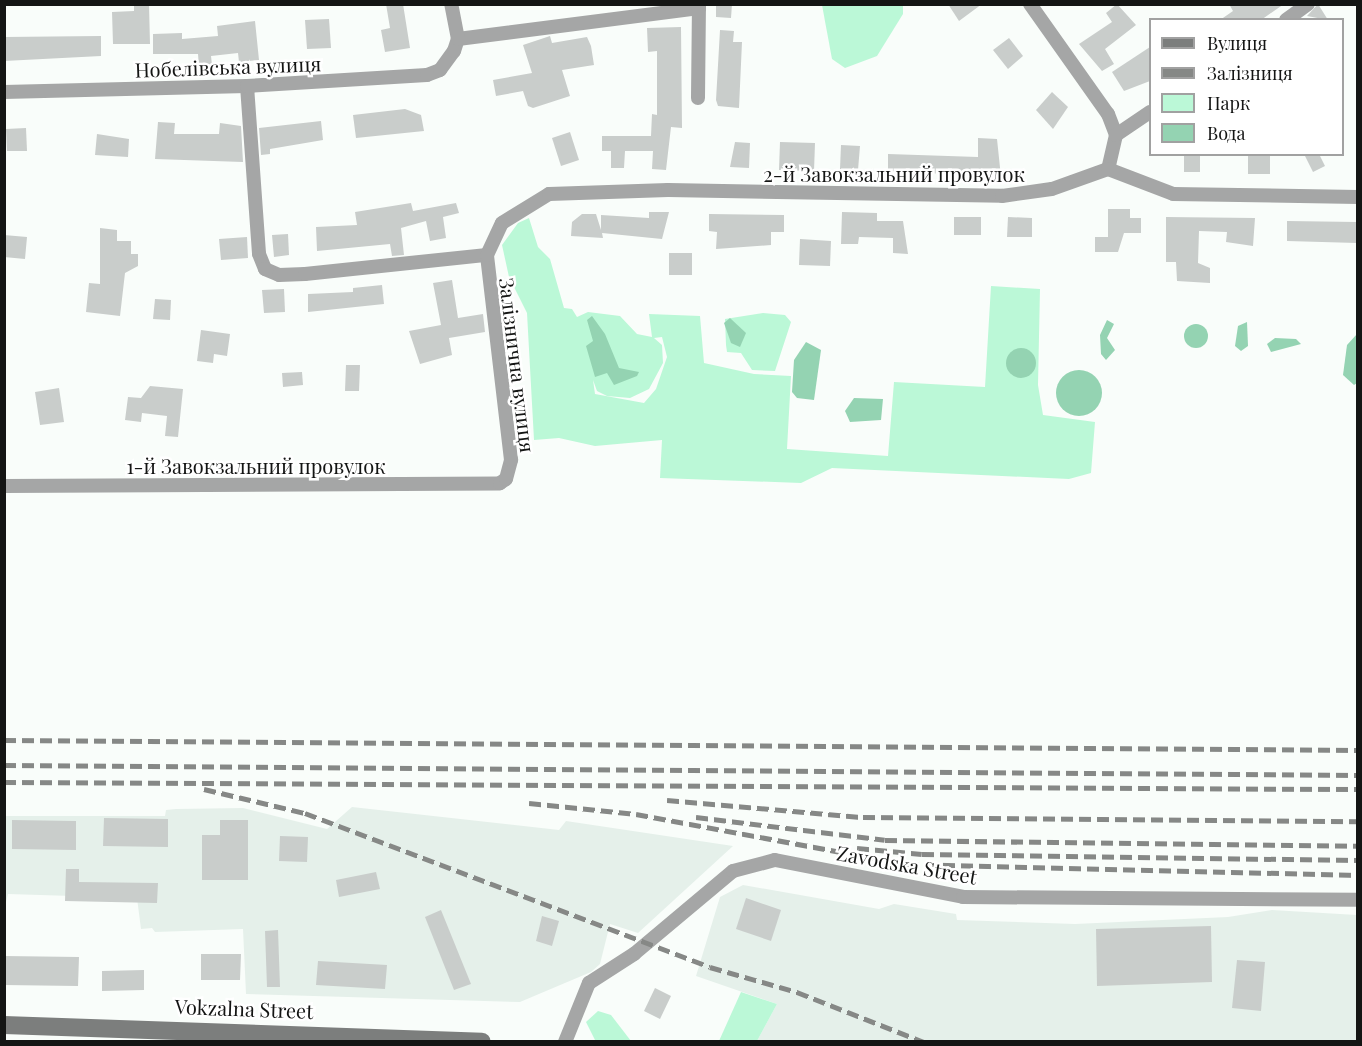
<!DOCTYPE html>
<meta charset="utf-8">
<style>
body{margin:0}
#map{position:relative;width:1362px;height:1046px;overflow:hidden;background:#f9fdfa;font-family:"Playfair Display",serif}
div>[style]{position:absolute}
.built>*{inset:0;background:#e5f0ea}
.green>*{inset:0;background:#bbf8d7}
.water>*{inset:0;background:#94d3b2}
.round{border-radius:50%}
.building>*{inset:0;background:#c9cdcb}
.street>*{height:14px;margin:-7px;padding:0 7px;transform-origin:7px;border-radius:7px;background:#a5a6a6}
.secondary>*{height:18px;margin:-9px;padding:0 9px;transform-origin:9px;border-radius:9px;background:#7c7e7d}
.rail>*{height:4.5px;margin-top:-2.25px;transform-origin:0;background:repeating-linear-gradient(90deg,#868886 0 12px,transparent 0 18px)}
span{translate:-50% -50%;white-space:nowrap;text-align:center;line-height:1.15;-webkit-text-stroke:5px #fff;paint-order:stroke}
.street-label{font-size:20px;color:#141514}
.frame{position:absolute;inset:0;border:6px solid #141514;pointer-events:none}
.legend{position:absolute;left:1149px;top:18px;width:195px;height:138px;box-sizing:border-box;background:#fff;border:2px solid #a1a1a1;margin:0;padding:8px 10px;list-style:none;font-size:18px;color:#141514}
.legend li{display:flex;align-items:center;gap:12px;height:30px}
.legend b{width:30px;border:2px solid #a1a1a1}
</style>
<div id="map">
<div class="built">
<i style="clip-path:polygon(352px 807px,559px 830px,566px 821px,733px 846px,638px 933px,610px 924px,600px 964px,591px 972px,520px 1002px,246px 994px,243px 929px,155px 932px,152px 928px,141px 929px,137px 898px,8px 894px,5px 906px,4px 816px,165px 816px,166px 810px,176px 809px,243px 808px,327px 829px)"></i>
<i style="clip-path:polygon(743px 885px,879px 909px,894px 904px,956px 914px,957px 920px,1075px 924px,1228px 917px,1272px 910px,1357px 915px,1357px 1041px,757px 1041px,777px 1004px,696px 976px,720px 897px)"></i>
</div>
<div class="green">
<i style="clip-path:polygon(822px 5px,903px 5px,903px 14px,877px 56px,845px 68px,832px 59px)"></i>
<i style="clip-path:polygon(evenodd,529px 218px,538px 247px,550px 259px,564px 308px,572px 309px,577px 317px,588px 312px,620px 316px,637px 334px,652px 337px,649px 314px,700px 316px,704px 363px,754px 374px,791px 376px,787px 449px,888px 456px,894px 382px,985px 387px,991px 286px,1040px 289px,1038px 385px,1043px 415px,1095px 422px,1091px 473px,1069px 479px,832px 468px,801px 483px,660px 478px,662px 440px,595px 446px,559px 438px,534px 440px,527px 313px,509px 277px,502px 245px,518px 223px,529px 218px,662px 337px,667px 357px,656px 389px,644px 403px,595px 394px,593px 380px,597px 391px,607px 396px,630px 398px,649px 389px,663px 363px,662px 345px,654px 338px,662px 337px)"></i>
<i style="clip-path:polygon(763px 313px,785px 315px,791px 322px,775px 371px,752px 370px,741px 353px,727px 352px,726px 345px,725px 319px)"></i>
<i style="clip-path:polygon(741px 992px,777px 1004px,757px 1041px,719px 1041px)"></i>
<i style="clip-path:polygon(598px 1011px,611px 1015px,631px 1041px,595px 1040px,586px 1022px)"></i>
</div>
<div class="water">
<i style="clip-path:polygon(592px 316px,605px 334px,619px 368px,639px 372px,637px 376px,614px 385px,607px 373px,595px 377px,586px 346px,593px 341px,587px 320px)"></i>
<i style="clip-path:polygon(730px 318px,746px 333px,740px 347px,731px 343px,724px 323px)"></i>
<i style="clip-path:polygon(1107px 320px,1114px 324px,1107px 338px,1115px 350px,1106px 360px,1101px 354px,1100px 335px)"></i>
<i style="clip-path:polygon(1247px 322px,1248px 346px,1241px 351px,1235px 346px,1238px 326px)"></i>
<i class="round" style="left:1184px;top:324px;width:24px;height:24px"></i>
<i style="clip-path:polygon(1357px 334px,1357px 383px,1354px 385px,1343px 375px,1347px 345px)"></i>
<i style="clip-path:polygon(1275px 338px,1296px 339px,1301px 344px,1271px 352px,1267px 344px)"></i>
<i style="clip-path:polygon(806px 342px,821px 350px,814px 400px,797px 398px,792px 392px,794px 360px)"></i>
<i class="round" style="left:1006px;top:348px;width:30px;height:30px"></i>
<i class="round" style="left:1056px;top:370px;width:46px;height:46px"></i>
<i style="clip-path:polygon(854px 398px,883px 399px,881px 420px,850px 422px,845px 411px)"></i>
</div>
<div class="building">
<i style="clip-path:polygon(134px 4px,149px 4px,150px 44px,113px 44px,112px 12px,134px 11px)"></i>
<i style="clip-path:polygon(386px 4px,403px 4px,410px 48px,385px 52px,381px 30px,390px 28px)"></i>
<i style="clip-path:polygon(716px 4px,732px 4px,731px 18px,716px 17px)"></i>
<i style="clip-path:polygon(948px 4px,982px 4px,959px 21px)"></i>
<i style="clip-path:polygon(1117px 4px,1136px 25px,1105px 49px,1114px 64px,1102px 71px,1079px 44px,1112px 22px,1106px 13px)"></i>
<i style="clip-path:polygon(1229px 4px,1284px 4px,1261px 20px,1220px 20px,1233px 11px)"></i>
<i style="clip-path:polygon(1318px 4px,1328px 20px,1307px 16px)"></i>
<i style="clip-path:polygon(329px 19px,331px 48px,307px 49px,305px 20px)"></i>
<i style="clip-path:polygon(255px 21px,259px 60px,239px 62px,238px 53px,211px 56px,212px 65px,199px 67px,198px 54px,153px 54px,153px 34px,182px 33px,182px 39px,218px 36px,217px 26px)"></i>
<i style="clip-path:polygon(681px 27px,682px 128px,671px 127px,666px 170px,652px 169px,653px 151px,625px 151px,624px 168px,611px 168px,611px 151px,602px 151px,602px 136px,651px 136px,652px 114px,657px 115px,657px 51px,648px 52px,647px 28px)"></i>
<i style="clip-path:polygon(720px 30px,734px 31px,733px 42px,742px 42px,739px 108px,718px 106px,716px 100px)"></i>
<i style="clip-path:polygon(101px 36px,101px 56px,4px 61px,4px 37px)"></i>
<i style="clip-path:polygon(550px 36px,552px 43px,587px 37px,591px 46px,594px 65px,562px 70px,570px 96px,533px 108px,528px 106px,523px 91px,496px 96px,493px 80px,532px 73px,523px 45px)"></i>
<i style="clip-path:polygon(1009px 38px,1023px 56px,1008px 69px,993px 50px)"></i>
<i style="clip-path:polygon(1150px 47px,1150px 81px,1124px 91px,1112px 72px)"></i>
<i style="clip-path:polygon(1052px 92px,1068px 107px,1053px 129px,1036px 110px)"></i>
<i style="clip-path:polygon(405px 109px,421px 115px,424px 131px,356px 138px,353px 115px)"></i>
<i style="clip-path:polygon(321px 121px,323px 140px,270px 149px,270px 154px,261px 155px,259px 128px)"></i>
<i style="clip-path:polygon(158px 122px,175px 123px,174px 134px,219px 134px,220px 123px,241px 126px,243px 162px,155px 159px)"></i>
<i style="clip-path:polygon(26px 128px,27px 151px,7px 151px,6px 129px)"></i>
<i style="clip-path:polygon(570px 132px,579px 160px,561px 166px,552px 138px)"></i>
<i style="clip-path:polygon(97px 134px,129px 139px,128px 157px,95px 155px)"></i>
<i style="clip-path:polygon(978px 138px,997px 139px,1001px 177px,888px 171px,888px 154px,978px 157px)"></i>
<i style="clip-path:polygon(735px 142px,750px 143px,749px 168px,730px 167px)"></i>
<i style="clip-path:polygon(780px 142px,815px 143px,814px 171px,779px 170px)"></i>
<i style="clip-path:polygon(841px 145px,860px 146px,858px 170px,840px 169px)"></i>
<i style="clip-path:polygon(1184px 154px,1200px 154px,1200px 172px,1184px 172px)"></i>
<i style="clip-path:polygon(1248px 154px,1270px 154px,1270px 174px,1248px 174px)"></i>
<i style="clip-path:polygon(1304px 154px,1319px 154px,1325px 166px,1313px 172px)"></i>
<i style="clip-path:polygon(411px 203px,413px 211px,456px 203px,459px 213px,443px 217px,446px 238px,430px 241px,426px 221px,401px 228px,404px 255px,392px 256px,390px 244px,317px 251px,316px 227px,357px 225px,355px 212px)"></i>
<i style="clip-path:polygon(1108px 209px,1130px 209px,1130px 218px,1141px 218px,1141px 233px,1124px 233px,1118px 252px,1095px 252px,1095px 237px,1108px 237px)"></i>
<i style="clip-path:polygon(649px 212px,669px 212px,662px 239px,602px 233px,603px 238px,571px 236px,572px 222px,582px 214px,596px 214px,601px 230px,601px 215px,649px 218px)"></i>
<i style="clip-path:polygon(842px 212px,877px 213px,877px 221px,903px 221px,908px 254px,893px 253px,893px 238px,859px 237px,858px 244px,841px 244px)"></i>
<i style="clip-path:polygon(709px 214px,784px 215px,784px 232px,771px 232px,771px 245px,716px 249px,717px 232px,709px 231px)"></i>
<i style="clip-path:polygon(954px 217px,981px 217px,981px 235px,954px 235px)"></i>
<i style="clip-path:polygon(1008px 217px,1032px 218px,1032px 237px,1007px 237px)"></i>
<i style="clip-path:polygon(1166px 217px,1255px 218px,1253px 246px,1226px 242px,1227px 232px,1199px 231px,1198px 263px,1210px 268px,1210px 283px,1177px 281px,1176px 262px,1166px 262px)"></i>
<i style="clip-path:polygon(1287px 221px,1357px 222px,1357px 243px,1287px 241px)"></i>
<i style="clip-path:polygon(100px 228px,117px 230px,117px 241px,131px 241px,131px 254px,138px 254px,138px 266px,125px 273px,120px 316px,86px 312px,89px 283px,100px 284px)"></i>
<i style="clip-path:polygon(288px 234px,289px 255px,274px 257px,272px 235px)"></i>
<i style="clip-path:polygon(4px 235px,27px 237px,25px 259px,4px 257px)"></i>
<i style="clip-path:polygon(247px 237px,248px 258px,221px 260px,219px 239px)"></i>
<i style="clip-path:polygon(800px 239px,831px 241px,830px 266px,799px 265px)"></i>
<i style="clip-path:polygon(669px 253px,692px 253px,692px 275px,669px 275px)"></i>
<i style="clip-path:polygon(452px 280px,458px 318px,483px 314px,485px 332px,449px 338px,452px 355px,420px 364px,409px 331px,441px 325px,433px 283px)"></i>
<i style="clip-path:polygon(382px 285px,384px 304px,308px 312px,308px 294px,353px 292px,353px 288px)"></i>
<i style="clip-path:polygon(284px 289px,285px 312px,264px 313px,262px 290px)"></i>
<i style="clip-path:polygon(155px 299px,171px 300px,170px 320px,153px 319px)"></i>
<i style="clip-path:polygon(201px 330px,230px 334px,227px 356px,214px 354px,213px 363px,197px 361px)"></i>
<i style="clip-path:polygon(346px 365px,360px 365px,359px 391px,345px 391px)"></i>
<i style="clip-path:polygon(302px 372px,303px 385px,283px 387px,282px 373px)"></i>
<i style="clip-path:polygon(150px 386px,183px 389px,178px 437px,165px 436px,167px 416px,142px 413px,141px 422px,125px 420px,128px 397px,141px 398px)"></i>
<i style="clip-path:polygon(59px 388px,64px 422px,40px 425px,35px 392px)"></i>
<i style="clip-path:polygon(104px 818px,168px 819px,168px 847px,103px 846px)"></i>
<i style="clip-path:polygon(12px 820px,76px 821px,76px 850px,12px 849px)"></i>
<i style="clip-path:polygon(220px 820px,248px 820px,248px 880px,202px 880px,202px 835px,220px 835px)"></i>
<i style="clip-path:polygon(280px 836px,308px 837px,307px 862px,279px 861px)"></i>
<i style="clip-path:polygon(66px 869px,79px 869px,79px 882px,158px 883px,157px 903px,65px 901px)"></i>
<i style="clip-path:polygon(376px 872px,380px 889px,339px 897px,336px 880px)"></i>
<i style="clip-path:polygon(746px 898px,781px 910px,771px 941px,736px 929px)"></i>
<i style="clip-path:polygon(441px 910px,471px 984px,454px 990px,425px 917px)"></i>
<i style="clip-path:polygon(542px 916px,559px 921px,552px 946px,536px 941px)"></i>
<i style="clip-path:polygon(1211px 926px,1212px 982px,1097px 986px,1096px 929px)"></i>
<i style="clip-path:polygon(278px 930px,280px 987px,267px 987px,265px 931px)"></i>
<i style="clip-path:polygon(201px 954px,241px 954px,240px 980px,201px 980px)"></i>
<i style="clip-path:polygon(4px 956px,79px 957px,78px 986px,4px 985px)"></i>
<i style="clip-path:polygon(1237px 960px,1265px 962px,1261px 1011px,1232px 1008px)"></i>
<i style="clip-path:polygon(318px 961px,387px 965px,385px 989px,316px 985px)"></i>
<i style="clip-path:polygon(144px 970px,144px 990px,102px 991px,102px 971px)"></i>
<i style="clip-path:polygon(655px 988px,671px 996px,660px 1019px,644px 1011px)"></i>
</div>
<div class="street">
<i style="left:1030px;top:4px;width:135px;rotate:54.7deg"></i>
<i style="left:1108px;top:114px;width:22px;rotate:69deg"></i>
<i style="left:1116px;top:135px;width:35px;rotate:103deg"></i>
<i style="left:1286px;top:20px;width:27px;rotate:-36deg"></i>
<i style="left:458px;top:39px;width:243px;rotate:-7.3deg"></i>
<i style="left:699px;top:8px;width:4px;rotate:-90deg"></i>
<i style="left:247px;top:86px;width:168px;rotate:85.9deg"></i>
<i style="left:259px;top:254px;width:16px;rotate:68deg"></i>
<i style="left:265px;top:269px;width:15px;rotate:23deg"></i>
<i style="left:279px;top:275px;width:26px;rotate:-2deg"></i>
<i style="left:305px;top:274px;width:183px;rotate:-6deg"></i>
<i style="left:4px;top:92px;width:243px;rotate:-1.4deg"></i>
<i style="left:247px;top:86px;width:180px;rotate:-3.5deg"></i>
<i style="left:427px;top:75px;width:14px;rotate:-21deg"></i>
<i style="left:440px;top:70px;width:24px;rotate:-54deg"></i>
<i style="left:454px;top:51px;width:13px;rotate:-72deg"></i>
<i style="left:458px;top:39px;width:36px;rotate:-101deg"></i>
<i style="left:698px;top:98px;width:90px;rotate:-89.4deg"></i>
<i style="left:1116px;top:135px;width:41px;rotate:-34.1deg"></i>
<i style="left:4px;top:486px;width:496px;rotate:-0.3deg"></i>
<i style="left:500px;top:483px;width:7px;rotate:-34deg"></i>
<i style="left:506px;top:479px;width:20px;rotate:-75deg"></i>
<i style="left:511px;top:460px;width:206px;rotate:-96.7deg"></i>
<i style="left:487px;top:255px;width:35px;rotate:-65deg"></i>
<i style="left:502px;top:223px;width:55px;rotate:-31.7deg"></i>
<i style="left:549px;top:194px;width:119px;rotate:-1.9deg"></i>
<i style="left:668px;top:190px;width:334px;rotate:1deg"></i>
<i style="left:1002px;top:196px;width:50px;rotate:-8deg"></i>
<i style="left:1052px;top:189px;width:59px;rotate:-19.7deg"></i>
<i style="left:1108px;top:169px;width:70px;rotate:21deg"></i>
<i style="left:1173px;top:194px;width:185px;rotate:0.9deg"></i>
<i style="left:565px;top:1042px;width:64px;rotate:-67.9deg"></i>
<i style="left:589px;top:983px;width:54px;rotate:-32.8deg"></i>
<i style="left:634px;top:954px;width:129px;rotate:-40deg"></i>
<i style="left:733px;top:871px;width:43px;rotate:-14.7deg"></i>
<i style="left:775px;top:860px;width:192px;rotate:11.1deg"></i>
<i style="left:963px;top:897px;width:395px;rotate:0.4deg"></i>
</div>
<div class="secondary">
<i style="left:4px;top:1025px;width:478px;rotate:2deg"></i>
</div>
<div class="rail">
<i style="left:4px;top:740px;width:1354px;rotate:0.42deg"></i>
<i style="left:4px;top:765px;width:1354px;rotate:0.42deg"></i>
<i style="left:4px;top:782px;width:1354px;rotate:0.3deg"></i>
<i style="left:204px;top:789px;width:104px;rotate:13.4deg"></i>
<i style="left:305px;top:813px;width:433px;rotate:20.8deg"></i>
<i style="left:710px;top:967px;width:91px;rotate:16deg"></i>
<i style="left:797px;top:992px;width:136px;rotate:21.5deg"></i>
<i style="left:667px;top:800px;width:197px;rotate:5deg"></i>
<i style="left:863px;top:817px;width:495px;rotate:0.5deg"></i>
<i style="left:529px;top:803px;width:108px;rotate:5.9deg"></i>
<i style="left:636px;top:814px;width:276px;rotate:10.5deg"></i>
<i style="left:907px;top:864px;width:451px;rotate:1.4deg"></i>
<i style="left:696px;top:817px;width:190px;rotate:6.9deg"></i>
<i style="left:885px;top:840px;width:473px;rotate:0.7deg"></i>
<i style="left:857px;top:848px;width:65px;rotate:5.3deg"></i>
<i style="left:922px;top:854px;width:436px;rotate:0.8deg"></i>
</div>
<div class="street-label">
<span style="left:228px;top:66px;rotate:-2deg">Нобелівська вулиця</span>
<span style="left:894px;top:173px">2-й Завокзальний провулок</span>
<span style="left:518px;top:365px;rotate:83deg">Залізнична вулиця</span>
<span style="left:256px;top:465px">1-й Завокзальний провулок</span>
<span style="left:907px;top:864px;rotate:10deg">Zavodska Street</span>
<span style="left:244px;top:1008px;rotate:2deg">Vokzalna Street</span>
</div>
<div class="frame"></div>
<ul class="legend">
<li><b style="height:8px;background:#7c7e7d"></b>Вулиця</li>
<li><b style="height:8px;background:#868886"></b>Залізниця</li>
<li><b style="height:16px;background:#bbf8d7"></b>Парк</li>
<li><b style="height:16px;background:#94d3b2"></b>Вода</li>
</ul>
</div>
